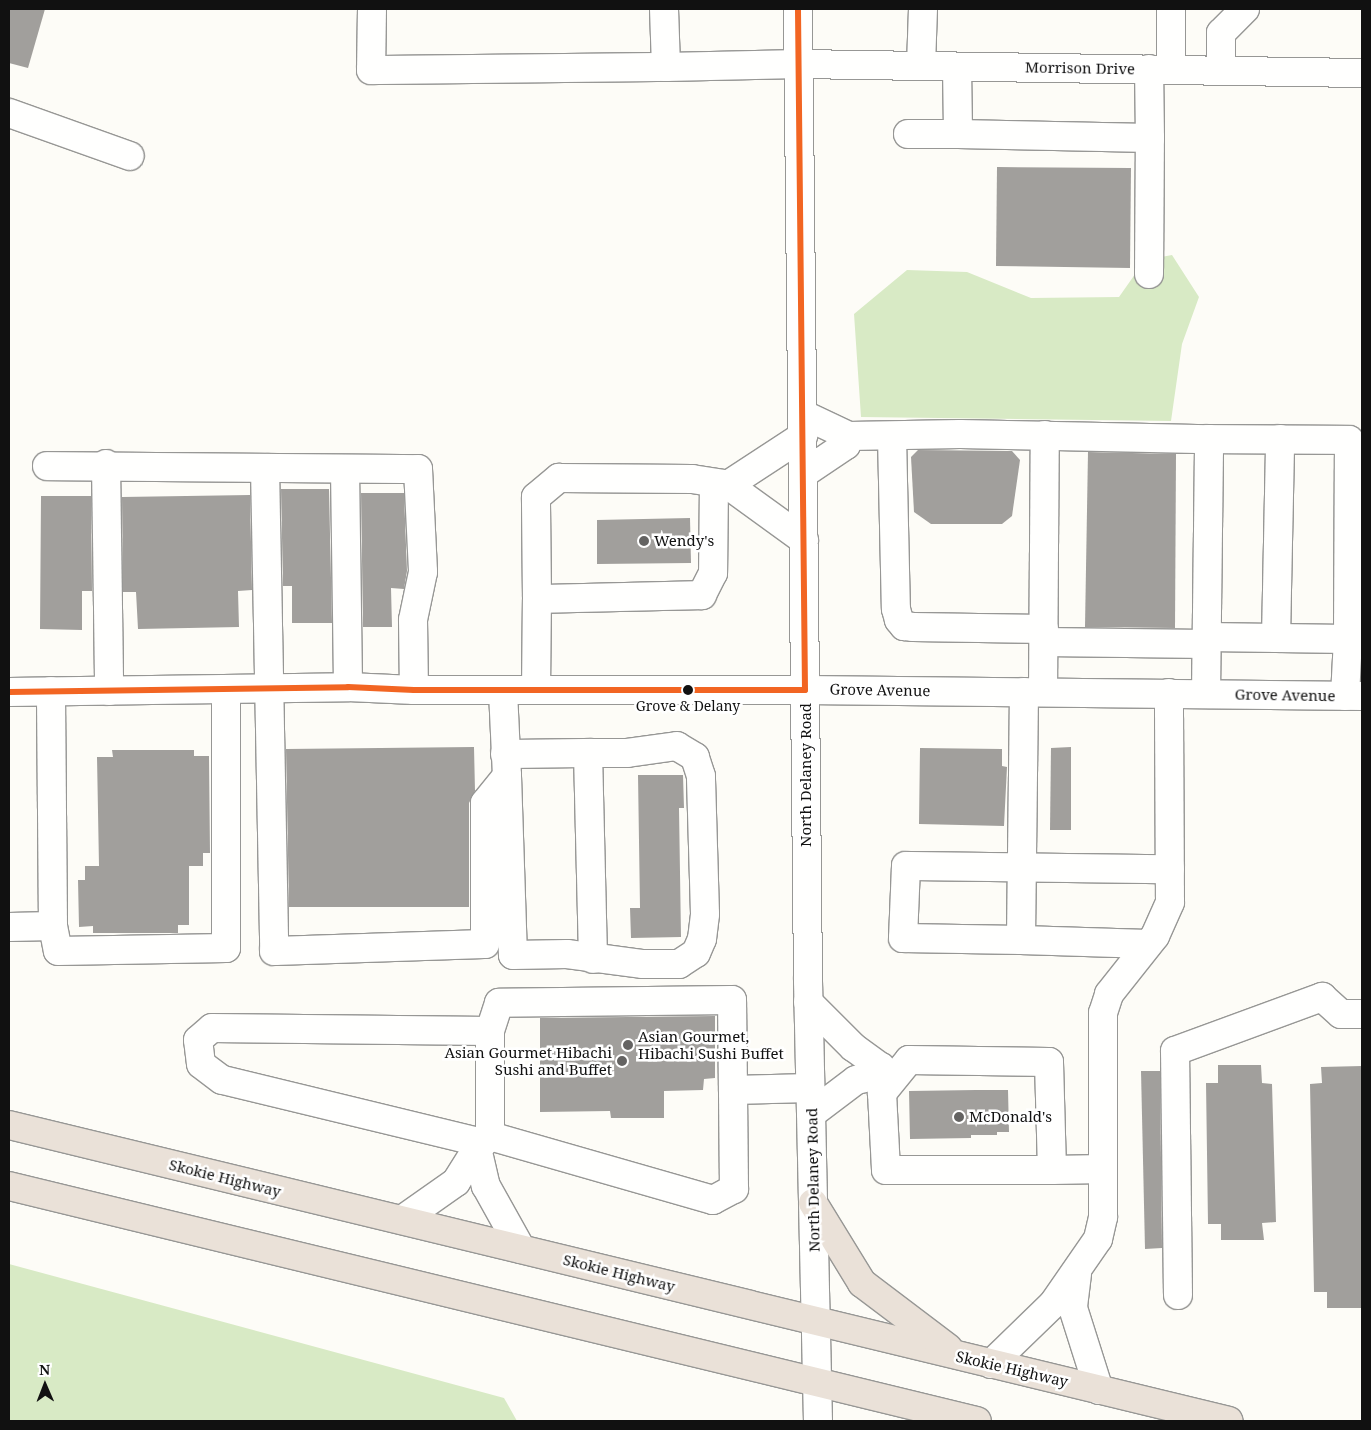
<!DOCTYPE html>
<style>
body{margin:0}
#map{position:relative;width:1371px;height:1430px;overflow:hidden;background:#fdfcf7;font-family:"Noto Serif",serif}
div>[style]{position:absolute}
.forest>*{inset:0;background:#d8eac5}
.building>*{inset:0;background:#a19f9c}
.roads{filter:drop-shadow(1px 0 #979795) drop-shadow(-1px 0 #979795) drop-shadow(0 1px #979795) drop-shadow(0 -1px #979795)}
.minor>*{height:28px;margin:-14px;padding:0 14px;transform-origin:14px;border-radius:14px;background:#fffffe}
.highway>*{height:28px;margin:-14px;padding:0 14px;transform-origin:14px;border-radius:14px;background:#eae1d8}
.bus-1>*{height:6px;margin:-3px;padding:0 3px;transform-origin:3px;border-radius:3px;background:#f26522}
.dots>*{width:14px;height:14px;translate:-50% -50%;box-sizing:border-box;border:2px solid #fff;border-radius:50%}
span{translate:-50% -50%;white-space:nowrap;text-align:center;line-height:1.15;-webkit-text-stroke:5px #fff;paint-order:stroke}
.bus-label{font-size:14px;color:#111}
.street-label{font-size:15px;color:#111}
.poi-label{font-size:15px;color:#111}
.left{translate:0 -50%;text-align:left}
.right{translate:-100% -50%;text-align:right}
.frame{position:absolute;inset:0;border:10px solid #111;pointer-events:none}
.north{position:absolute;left:20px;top:1360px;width:50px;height:50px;-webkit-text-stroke:4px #fff;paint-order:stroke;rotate:359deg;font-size:14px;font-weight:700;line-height:20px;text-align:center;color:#111}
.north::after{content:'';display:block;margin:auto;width:18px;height:22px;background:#111;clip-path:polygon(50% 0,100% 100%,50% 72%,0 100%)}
</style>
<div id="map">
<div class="forest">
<i style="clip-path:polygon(1172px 255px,1199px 297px,1182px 344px,1171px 421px,861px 417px,854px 314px,907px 270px,967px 272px,1031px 298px,1119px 297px,1145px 260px)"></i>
<i style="clip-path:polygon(9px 1264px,504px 1398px,517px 1421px,9px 1421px)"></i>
</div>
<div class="building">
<i style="clip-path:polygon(9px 9px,45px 9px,28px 68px,9px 63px)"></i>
<i style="clip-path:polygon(997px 167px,1131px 168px,1130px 268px,996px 266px)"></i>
<i style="clip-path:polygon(918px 450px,1012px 451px,1020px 460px,1012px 516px,1002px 524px,931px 524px,914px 512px,911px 457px)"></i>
<i style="clip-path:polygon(1088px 452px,1176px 454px,1175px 628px,1085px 627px)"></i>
<i style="clip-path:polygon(281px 489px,329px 489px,332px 623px,292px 623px,292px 586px,283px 586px)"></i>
<i style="clip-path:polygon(361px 493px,404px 493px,407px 571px,404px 589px,391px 588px,392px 627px,363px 627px)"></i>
<i style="clip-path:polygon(250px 495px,252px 590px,238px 591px,239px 627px,138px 629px,136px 592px,123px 592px,122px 497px)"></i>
<i style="clip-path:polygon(41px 496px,91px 496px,92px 591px,82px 591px,82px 630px,40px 629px)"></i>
<i style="clip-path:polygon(690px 518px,691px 563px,597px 564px,597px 520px)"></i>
<i style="clip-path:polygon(474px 747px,475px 791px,469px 803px,469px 907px,289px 907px,286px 749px)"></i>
<i style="clip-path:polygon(1071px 747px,1071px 830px,1050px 830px,1051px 748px)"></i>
<i style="clip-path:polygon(920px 748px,1002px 749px,1002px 766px,1007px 767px,1004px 826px,919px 824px)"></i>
<i style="clip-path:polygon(112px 750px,194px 750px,194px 756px,209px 756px,210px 853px,203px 853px,203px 866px,189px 866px,189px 925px,178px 925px,178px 933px,93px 933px,93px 926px,79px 927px,78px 880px,85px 880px,85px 866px,99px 866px,97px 757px,113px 757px)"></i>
<i style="clip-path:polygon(638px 775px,683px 775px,684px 808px,679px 808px,681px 937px,631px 938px,630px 908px,640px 908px)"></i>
<i style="clip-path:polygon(715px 1016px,715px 1078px,704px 1079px,703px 1090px,664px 1091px,664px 1118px,611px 1118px,610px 1111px,540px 1112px,540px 1018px)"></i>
<i style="clip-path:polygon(1218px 1065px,1261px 1065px,1262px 1083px,1272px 1084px,1276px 1222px,1262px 1223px,1264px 1240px,1221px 1240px,1221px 1224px,1208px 1224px,1206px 1083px,1218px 1083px)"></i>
<i style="clip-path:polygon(1362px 1066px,1362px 1308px,1327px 1308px,1327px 1292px,1314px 1292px,1310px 1084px,1322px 1083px,1321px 1067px)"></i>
<i style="clip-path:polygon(1141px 1071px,1160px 1071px,1162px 1248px,1145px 1249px)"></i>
<i style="clip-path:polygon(976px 1090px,1008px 1090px,1009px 1132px,997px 1132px,997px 1135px,971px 1135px,971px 1138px,910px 1139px,909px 1091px)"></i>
</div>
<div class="roads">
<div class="minor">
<i style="left:372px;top:9px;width:61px;rotate:90.9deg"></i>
<i style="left:371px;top:70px;width:295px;rotate:-0.6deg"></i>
<i style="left:664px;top:9px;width:58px;rotate:88deg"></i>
<i style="left:666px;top:67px;width:133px;rotate:-1.3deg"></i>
<i style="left:799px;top:64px;width:563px;rotate:0.92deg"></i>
<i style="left:798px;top:9px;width:972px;rotate:89.41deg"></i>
<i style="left:808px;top:981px;width:440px;rotate:88.7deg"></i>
<i style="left:1171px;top:9px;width:61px;rotate:90deg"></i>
<i style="left:921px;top:66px;width:57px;rotate:-88deg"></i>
<i style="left:957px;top:67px;width:67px;rotate:89.1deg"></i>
<i style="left:958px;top:134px;width:192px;rotate:1.2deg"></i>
<i style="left:1150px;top:138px;width:69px;rotate:-90.8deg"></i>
<i style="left:1221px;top:71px;width:38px;rotate:-90deg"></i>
<i style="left:1221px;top:33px;width:34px;rotate:-45deg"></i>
<i style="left:9px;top:113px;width:128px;rotate:19.6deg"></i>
<i style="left:908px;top:134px;width:50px"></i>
<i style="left:1149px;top:274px;width:136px;rotate:-89.6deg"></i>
<i style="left:802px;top:414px;width:52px;rotate:25.1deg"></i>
<i style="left:849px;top:436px;width:111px;rotate:-1deg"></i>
<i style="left:960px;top:434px;width:249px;rotate:1.2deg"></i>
<i style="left:892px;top:437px;width:172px;rotate:88.7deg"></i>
<i style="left:896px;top:609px;width:11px;rotate:75deg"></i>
<i style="left:899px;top:620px;width:8px;rotate:50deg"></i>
<i style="left:904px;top:626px;width:9px;rotate:6deg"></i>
<i style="left:913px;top:627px;width:131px;rotate:0.9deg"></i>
<i style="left:106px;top:464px;width:227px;rotate:89.2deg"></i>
<i style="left:47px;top:466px;width:371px;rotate:0.5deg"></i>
<i style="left:418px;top:469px;width:103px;rotate:87.2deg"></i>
<i style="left:423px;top:572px;width:49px;rotate:101.8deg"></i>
<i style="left:413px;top:620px;width:70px;rotate:89.2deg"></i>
<i style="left:265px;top:468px;width:483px;rotate:88.9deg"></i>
<i style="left:274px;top:951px;width:211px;rotate:-1.9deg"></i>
<i style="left:485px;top:944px;width:141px;rotate:-90deg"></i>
<i style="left:485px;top:803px;width:35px;rotate:-51deg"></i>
<i style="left:507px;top:776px;width:86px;rotate:-92.7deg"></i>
<i style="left:345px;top:469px;width:218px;rotate:89.2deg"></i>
<i style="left:803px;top:474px;width:52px;rotate:-34deg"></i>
<i style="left:846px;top:445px;width:9px;rotate:-72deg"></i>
<i style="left:714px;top:483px;width:90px;rotate:90.6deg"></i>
<i style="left:713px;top:573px;width:25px;rotate:117deg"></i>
<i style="left:702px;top:595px;width:165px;rotate:178.6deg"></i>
<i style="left:537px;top:599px;width:102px;rotate:-90.6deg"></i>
<i style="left:536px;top:497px;width:30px;rotate:-40deg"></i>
<i style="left:559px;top:478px;width:133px;rotate:0.4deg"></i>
<i style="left:692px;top:479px;width:36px;rotate:9deg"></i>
<i style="left:728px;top:485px;width:94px;rotate:35.9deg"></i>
<i style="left:728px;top:485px;width:90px;rotate:-33.2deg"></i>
<i style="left:1276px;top:638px;width:199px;rotate:-88.8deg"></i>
<i style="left:1044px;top:642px;width:163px;rotate:0.7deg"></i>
<i style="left:536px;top:690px;width:91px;rotate:-89.4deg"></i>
<i style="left:9px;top:692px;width:339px;rotate:-0.8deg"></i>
<i style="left:348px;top:687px;width:66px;rotate:2.6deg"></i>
<i style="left:414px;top:690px;width:391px"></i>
<i style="left:805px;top:690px;width:557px;rotate:0.62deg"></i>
<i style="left:1024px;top:692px;width:248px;rotate:90.7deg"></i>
<i style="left:1021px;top:940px;width:127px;rotate:1.8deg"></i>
<i style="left:1043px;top:692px;width:257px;rotate:-89.6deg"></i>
<i style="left:1206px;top:694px;width:255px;rotate:-89.3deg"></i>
<i style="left:1209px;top:439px;width:140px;rotate:0.4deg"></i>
<i style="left:1349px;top:440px;width:199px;rotate:90.3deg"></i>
<i style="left:1348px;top:639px;width:141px;rotate:-179.2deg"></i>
<i style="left:1345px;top:696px;width:57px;rotate:-87deg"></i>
<i style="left:505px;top:754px;width:83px;rotate:-0.7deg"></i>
<i style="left:588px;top:753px;width:206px;rotate:88.6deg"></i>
<i style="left:507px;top:776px;width:179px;rotate:88.1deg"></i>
<i style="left:513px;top:955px;width:54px;rotate:-1.1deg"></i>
<i style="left:567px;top:954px;width:77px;rotate:7.5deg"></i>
<i style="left:643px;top:964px;width:36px"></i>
<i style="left:679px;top:964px;width:20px;rotate:-33deg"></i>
<i style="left:696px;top:953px;width:15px;rotate:-67deg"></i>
<i style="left:702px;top:939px;width:25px;rotate:-83deg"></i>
<i style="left:705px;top:914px;width:138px;rotate:-91.7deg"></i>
<i style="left:701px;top:776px;width:20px;rotate:-108deg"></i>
<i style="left:695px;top:757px;width:21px;rotate:-149deg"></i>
<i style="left:677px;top:746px;width:50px;rotate:172deg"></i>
<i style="left:627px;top:753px;width:39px;rotate:180deg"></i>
<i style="left:53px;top:926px;width:25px;rotate:79deg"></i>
<i style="left:58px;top:951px;width:168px;rotate:-1deg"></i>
<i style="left:226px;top:948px;width:257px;rotate:-90deg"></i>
<i style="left:9px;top:927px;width:44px;rotate:-1.3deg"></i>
<i style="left:53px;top:926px;width:235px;rotate:-90.5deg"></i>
<i style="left:1021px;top:940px;width:118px;rotate:-179deg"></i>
<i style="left:903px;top:938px;width:72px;rotate:-87.6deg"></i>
<i style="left:906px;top:866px;width:264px;rotate:0.7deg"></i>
<i style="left:808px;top:1002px;width:64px;rotate:45deg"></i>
<i style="left:853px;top:1047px;width:34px;rotate:36deg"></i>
<i style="left:881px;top:1067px;width:17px;rotate:57deg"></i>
<i style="left:733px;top:1090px;width:77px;rotate:-1.5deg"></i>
<i style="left:811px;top:1114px;width:56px;rotate:-37.1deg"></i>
<i style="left:856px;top:1080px;width:13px;rotate:-13deg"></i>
<i style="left:869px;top:1077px;width:21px;rotate:11deg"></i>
<i style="left:483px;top:1143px;width:268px;rotate:-166.4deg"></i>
<i style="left:222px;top:1080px;width:26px;rotate:-143deg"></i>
<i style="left:201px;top:1064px;width:24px;rotate:-97deg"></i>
<i style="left:198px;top:1040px;width:18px;rotate:-41deg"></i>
<i style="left:212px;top:1028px;width:278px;rotate:0.6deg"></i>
<i style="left:477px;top:1148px;width:39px;rotate:77deg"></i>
<i style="left:486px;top:1186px;width:72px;rotate:60.9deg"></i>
<i style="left:1052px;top:1170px;width:108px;rotate:-91.6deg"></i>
<i style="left:1049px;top:1062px;width:140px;rotate:-179.2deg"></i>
<i style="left:909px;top:1060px;width:43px;rotate:129.3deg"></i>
<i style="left:882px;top:1093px;width:77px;rotate:87deg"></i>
<i style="left:886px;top:1170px;width:166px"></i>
<i style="left:1052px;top:1170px;width:51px;rotate:-1.1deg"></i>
<i style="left:402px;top:1220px;width:66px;rotate:-35.1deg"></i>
<i style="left:456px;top:1182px;width:40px;rotate:-58deg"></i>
<i style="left:477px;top:1148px;width:18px;rotate:-43deg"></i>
<i style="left:490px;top:1136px;width:232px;rotate:16deg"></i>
<i style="left:713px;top:1200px;width:24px;rotate:-28deg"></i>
<i style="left:734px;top:1189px;width:189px;rotate:-90.6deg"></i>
<i style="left:732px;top:1000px;width:233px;rotate:179.3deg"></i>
<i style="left:499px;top:1003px;width:29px;rotate:108deg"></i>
<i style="left:490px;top:1031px;width:105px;rotate:90deg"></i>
<i style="left:1077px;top:1274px;width:34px;rotate:97deg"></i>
<i style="left:1073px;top:1308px;width:86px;rotate:72.4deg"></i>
<i style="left:1178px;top:1295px;width:244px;rotate:-90.7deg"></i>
<i style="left:1175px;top:1051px;width:157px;rotate:-20.2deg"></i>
<i style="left:1322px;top:997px;width:25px;rotate:42deg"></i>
<i style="left:1341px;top:1014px;width:21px"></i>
<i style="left:991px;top:1364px;width:86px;rotate:-44.1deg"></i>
<i style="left:1053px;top:1304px;width:79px;rotate:-55.3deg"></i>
<i style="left:1098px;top:1239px;width:23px;rotate:-77deg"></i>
<i style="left:1103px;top:1217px;width:204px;rotate:-90deg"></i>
<i style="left:1103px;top:1013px;width:20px;rotate:-72deg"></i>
<i style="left:1109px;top:994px;width:74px;rotate:-51.6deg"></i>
<i style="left:1155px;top:936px;width:37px;rotate:-66deg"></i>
<i style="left:1170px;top:902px;width:209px;rotate:-90.3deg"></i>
</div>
<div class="highway">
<i style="left:9px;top:1125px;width:1255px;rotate:13.64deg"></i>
<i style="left:9px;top:1186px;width:996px;rotate:13.65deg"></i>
<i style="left:813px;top:1203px;width:94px;rotate:58.5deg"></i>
<i style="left:862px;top:1283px;width:108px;rotate:37.1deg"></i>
</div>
</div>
<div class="bus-1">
<i style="left:9px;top:692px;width:339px;rotate:-0.8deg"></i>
<i style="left:348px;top:687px;width:66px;rotate:2.6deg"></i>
<i style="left:414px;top:690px;width:391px"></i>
<i style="left:805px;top:690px;width:681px;rotate:-90.59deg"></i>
</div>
<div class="dots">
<i style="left:644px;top:541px;background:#646362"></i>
<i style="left:688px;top:690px;background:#111"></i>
<i style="left:628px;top:1045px;background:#646362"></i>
<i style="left:622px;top:1061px;background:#646362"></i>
<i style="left:959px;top:1117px;background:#646362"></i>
</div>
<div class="bus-label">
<span style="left:688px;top:706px">Grove &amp; Delany</span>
</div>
<div class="street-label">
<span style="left:1080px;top:68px;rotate:1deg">Morrison Drive</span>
<span style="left:880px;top:690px;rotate:1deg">Grove Avenue</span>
<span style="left:1285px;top:695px;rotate:1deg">Grove Avenue</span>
<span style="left:806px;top:775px;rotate:-90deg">North Delaney Road</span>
<span style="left:225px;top:1178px;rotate:14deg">Skokie Highway</span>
<span style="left:813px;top:1180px;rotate:-91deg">North Delaney Road</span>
<span style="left:619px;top:1273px;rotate:14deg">Skokie Highway</span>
<span style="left:1012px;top:1369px;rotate:13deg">Skokie Highway</span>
</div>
<div class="poi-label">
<span class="left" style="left:654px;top:541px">Wendy's</span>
<span class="left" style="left:638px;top:1045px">Asian Gourmet,<br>Hibachi Sushi Buffet</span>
<span class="right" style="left:612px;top:1061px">Asian Gourmet Hibachi<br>Sushi and Buffet</span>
<span class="left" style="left:969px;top:1117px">McDonald's</span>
</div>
<div class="frame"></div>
<div class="north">N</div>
</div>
